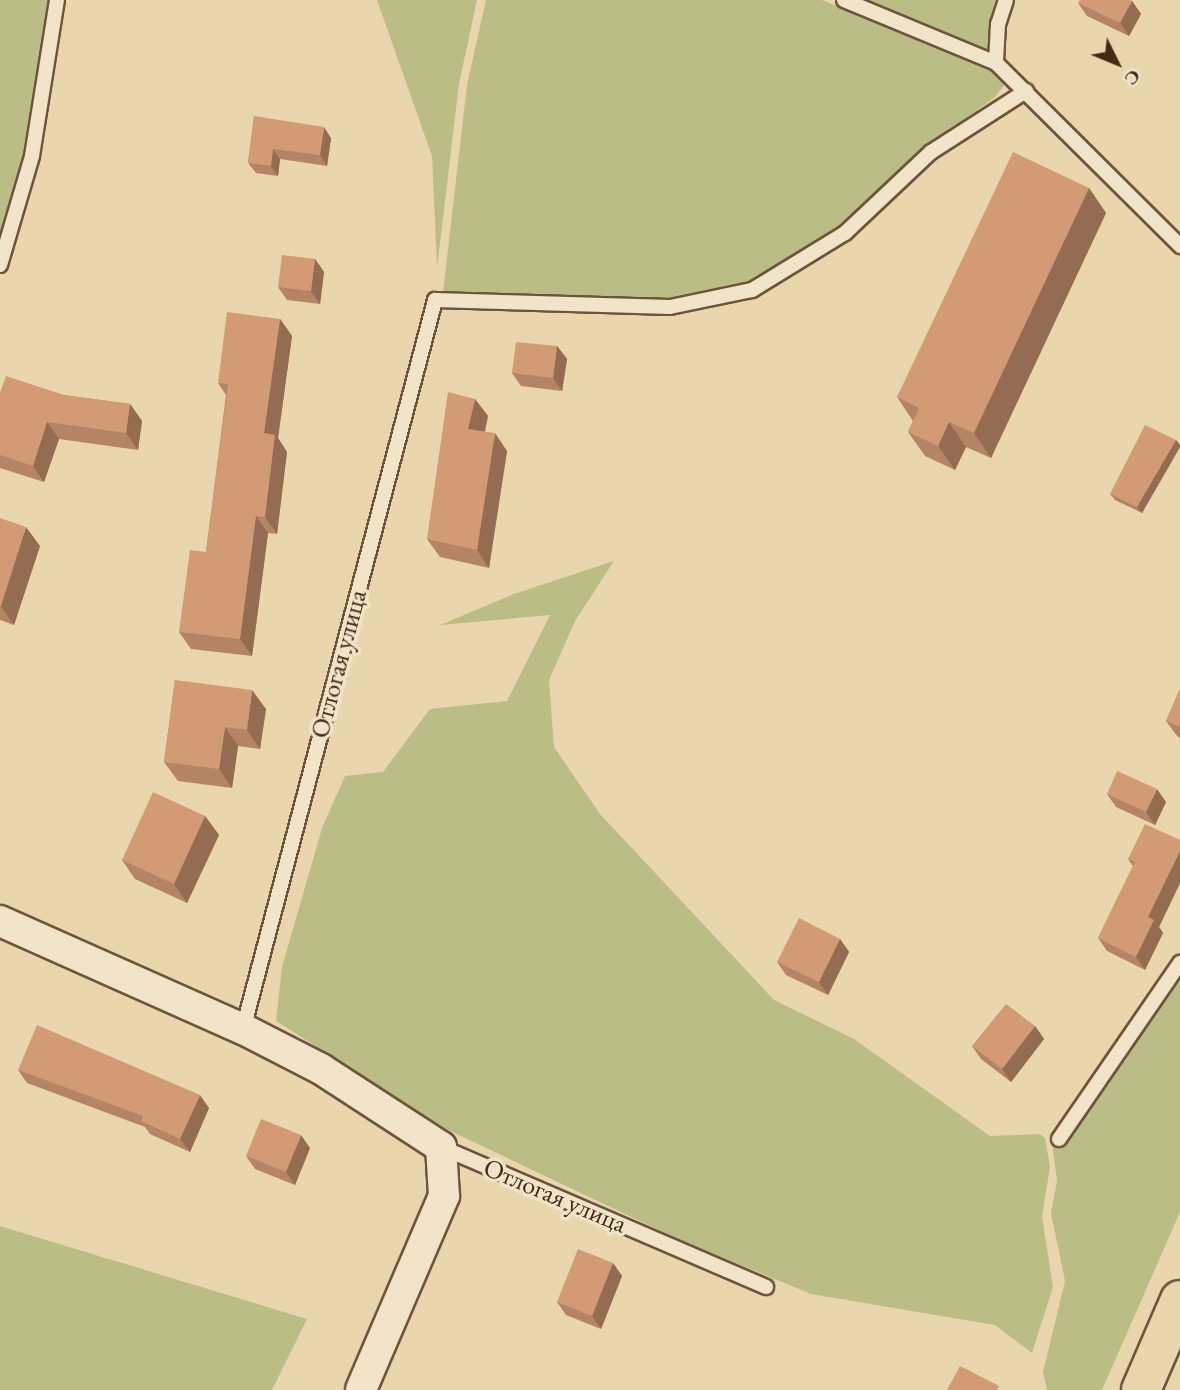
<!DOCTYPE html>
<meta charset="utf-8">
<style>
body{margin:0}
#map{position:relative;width:1180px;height:1390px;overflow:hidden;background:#ead6ac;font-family:"EB Garamond",serif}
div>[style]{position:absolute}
.green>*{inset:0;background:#bbbd87}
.roads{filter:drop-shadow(2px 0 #6e543c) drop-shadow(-2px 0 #6e543c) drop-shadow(0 2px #6e543c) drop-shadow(0 -2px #6e543c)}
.service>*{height:14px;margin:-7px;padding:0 7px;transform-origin:7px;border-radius:7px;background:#f1e4c9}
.minor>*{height:30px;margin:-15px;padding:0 15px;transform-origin:15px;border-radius:15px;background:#f1e4c9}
.primary>*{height:38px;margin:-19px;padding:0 19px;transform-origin:19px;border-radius:19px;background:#ead6ac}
.wall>*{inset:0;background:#b58465}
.shaded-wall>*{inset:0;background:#936c52}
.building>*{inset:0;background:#d29a75}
span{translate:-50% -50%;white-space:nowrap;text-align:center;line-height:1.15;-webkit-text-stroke:7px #f1e4c9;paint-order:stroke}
.street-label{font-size:26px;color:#452916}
.north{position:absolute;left:1082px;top:28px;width:70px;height:70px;-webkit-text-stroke:5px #f1e4c9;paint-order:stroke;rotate:133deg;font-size:19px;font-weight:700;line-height:28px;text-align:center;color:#452916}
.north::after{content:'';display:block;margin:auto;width:24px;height:32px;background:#452916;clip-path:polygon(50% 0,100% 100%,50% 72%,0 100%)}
</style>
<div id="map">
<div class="green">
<i style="clip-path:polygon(0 0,51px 0,27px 157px,0 247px)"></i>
<i style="clip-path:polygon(377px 0,477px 0,459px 84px,437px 268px,432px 156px)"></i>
<i style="clip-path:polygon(486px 0,822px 0,990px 70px,1005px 84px,995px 97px,929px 145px,842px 227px,747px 283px,669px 302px,443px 292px,467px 85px)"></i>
<i style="clip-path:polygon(860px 0,1001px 0,990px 54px)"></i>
<i style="clip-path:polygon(614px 561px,575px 621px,549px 680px,554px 747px,600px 814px,774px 1000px,854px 1039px,990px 1136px,1040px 1134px,1045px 1138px,1050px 1167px,1042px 1216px,1053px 1287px,1032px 1353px,995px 1325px,811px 1294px,682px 1241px,444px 1128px,276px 1021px,282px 967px,322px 828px,345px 776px,383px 772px,430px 709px,507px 701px,550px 615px,440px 625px,514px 594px)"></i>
<i style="clip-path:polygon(1180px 972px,1180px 1212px,1102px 1390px,1047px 1390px,1043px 1372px,1065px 1281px,1051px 1213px,1057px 1181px,1051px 1135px,1098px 1087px)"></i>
<i style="clip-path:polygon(0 1226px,307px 1319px,272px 1390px,0 1390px)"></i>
</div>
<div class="roads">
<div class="service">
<i style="left:844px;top:0;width:165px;rotate:22.5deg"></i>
<i style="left:1006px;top:0;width:25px;rotate:108deg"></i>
<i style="left:998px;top:24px;width:39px;rotate:93deg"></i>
<i style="left:996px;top:63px;width:260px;rotate:44.8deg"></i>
<i style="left:0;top:265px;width:114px;rotate:-73.6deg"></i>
<i style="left:32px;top:156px;width:158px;rotate:-80.9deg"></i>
<i style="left:243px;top:1029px;width:754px;rotate:-75.24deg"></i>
<i style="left:435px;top:300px;width:235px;rotate:1.7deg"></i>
<i style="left:670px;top:307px;width:84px;rotate:-11.7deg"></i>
<i style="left:752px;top:290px;width:109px;rotate:-31.5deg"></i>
<i style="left:845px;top:233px;width:118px;rotate:-43.3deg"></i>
<i style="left:931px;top:152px;width:113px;rotate:-32.7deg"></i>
<i style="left:1059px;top:1139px;width:214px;rotate:-55.5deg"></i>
<i style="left:441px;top:1147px;width:354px;rotate:23.3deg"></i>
</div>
<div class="minor">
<i style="left:0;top:921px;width:266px;rotate:24deg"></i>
<i style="left:243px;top:1029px;width:88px;rotate:27.1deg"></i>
<i style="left:321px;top:1069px;width:143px;rotate:33deg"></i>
<i style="left:441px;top:1147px;width:49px;rotate:86.5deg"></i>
<i style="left:444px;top:1196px;width:211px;rotate:113.2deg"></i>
</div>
<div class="primary">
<i style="left:1141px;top:1390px;width:98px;rotate:-66.6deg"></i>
</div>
</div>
<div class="wall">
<i style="clip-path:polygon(1132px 1px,1141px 14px,1129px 36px,1087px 16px,1078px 3px)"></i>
<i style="clip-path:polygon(254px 116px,331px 138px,327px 166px,280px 159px,278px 176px,256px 173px,248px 163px)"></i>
<i style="clip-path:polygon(1089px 188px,1106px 213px,991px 458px,966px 447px,955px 470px,925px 456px,908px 432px,913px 421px,897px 397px)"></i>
<i style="clip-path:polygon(315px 259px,324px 272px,320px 304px,287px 300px,278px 287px)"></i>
<i style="clip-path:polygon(280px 319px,292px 336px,278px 438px,287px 452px,277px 534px,268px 533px,252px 656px,191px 649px,179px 632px,206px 552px,226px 395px,218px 383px)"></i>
<i style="clip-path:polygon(557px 346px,567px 359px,562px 391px,521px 386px,512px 373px)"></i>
<i style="clip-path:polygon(0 393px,64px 395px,130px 404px,142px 421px,138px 450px,59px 439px,44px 482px,0 468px)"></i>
<i style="clip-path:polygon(475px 399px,488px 416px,485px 432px,507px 451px,489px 568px,440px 557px,427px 539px)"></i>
<i style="clip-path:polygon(1176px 440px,1180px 445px,1180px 447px,1142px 513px,1115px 500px,1110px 494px)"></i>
<i style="clip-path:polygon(0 518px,40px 546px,14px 625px,0 620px)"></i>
<i style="clip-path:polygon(175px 680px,266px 709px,260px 749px,238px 746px,232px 788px,178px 781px,164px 762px)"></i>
<i style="clip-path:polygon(1180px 689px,1180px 738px,1177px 736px,1166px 721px)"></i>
<i style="clip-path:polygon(1107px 794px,1166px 802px,1155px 825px,1116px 807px)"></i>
<i style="clip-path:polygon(205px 816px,219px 835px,187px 903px,135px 879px,122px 860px)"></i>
<i style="clip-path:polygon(1180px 840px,1180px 883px,1159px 927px,1163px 933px,1145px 970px,1107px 951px,1098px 938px,1133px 866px,1128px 859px)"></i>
<i style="clip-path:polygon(840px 939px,849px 952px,828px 995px,786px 975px,777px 962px)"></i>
<i style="clip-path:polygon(1035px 1026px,1044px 1039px,1011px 1082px,981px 1059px,972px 1046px)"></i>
<i style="clip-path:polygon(18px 1070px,209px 1108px,190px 1152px,150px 1134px,145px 1127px,27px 1083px)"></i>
<i style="clip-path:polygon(310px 1148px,295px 1185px,255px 1169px,246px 1156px)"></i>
<i style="clip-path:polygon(613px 1263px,622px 1276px,601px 1329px,566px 1315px,557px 1302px)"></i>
</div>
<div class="shaded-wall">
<i style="clip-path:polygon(1132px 1px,1141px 14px,1129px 36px,1120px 23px)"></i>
<i style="clip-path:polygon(324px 127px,331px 138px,327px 166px,320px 155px)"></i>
<i style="clip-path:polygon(273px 149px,280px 159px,278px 176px,271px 166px)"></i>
<i style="clip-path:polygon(1089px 188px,1106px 213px,991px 458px,974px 433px)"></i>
<i style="clip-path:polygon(315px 259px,324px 272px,320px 304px,311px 291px)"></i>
<i style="clip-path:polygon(280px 319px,292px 336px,278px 438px,287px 452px,277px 534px,265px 517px,264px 433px)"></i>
<i style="clip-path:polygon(557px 346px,567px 359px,562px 391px,553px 378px)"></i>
<i style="clip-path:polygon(475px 399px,488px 416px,481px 447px,468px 429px)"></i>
<i style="clip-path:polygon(130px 404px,142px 421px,138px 450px,126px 433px)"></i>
<i style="clip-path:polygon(47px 422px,59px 439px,44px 482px,33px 466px)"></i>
<i style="clip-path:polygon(949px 422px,966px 447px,955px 470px,938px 446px)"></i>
<i style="clip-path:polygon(495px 433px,507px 451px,489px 568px,477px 550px)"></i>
<i style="clip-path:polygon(1176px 440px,1180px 445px,1180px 447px,1142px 513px,1137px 507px)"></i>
<i style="clip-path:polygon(256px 516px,268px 533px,252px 656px,240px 639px)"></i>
<i style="clip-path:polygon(26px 527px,40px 546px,14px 625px,1px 606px)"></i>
<i style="clip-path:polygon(252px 690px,266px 709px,260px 749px,247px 730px)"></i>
<i style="clip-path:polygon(225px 727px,238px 746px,232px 788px,219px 769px)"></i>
<i style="clip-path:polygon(1157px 789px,1166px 802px,1155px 825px,1146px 812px)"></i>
<i style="clip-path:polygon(205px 816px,219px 835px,187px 903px,174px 884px)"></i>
<i style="clip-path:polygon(1180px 851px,1180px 883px,1159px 927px,1163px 933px,1145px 970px,1136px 957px,1148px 917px)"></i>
<i style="clip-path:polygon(840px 939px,849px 952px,828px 995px,819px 982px)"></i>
<i style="clip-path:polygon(1035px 1026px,1044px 1039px,1011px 1082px,1002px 1069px)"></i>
<i style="clip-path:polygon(200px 1095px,209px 1108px,190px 1152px,180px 1139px)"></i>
<i style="clip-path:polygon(301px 1135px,310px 1148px,295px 1185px,286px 1172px)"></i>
<i style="clip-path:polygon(613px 1263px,622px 1276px,601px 1329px,592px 1316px)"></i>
</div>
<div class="building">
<i style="clip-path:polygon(1080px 0,1130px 0,1132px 1px,1120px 23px,1078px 3px)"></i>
<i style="clip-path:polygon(254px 116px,324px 127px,320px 155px,273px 149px,271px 166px,248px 163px)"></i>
<i style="clip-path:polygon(1013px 152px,1089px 188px,974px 433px,949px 422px,938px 446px,908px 432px,919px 408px,897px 397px)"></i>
<i style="clip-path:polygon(282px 255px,315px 259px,311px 291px,278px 287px)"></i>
<i style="clip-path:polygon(227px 312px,280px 319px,264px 433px,275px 435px,265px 517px,256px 516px,240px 639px,179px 632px,190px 550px,206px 552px,228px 384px,218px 383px)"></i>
<i style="clip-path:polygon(516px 342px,557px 346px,553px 378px,512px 373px)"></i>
<i style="clip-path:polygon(6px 376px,64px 395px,130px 404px,126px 433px,47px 422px,33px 466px,0 455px,0 393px)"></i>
<i style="clip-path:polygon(448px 392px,475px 399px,468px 429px,495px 433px,477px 550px,427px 539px)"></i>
<i style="clip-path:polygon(1145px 425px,1176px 440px,1137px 507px,1110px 494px)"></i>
<i style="clip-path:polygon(0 518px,26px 527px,1px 606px,0 605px)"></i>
<i style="clip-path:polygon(175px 680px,252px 690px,247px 730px,225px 727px,219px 769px,164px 762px)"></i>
<i style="clip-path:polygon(1180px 689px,1180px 727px,1166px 721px)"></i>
<i style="clip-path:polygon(1117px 771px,1157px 789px,1146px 812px,1107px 794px)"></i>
<i style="clip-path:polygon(153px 792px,205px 816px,174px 884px,122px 860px)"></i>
<i style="clip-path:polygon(1145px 824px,1180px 840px,1180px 851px,1148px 917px,1154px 920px,1136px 957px,1098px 938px,1135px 862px,1128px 859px)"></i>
<i style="clip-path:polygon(799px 918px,840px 939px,819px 982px,777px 962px)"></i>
<i style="clip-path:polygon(1006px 1004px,1035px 1026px,1002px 1069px,972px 1046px)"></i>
<i style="clip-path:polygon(37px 1025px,200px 1095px,180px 1139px,141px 1121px,143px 1116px,18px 1070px)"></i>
<i style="clip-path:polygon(261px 1119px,301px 1135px,286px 1172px,246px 1156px)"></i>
<i style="clip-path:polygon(578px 1249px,613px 1263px,592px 1316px,557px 1302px)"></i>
<i style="clip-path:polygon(960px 1366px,999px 1386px,997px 1390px,947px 1390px)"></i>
</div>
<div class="street-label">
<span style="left:339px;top:664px;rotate:-75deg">Отлогая улица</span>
<span style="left:555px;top:1196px;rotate:23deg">Отлогая улица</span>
</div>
<div class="north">С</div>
</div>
